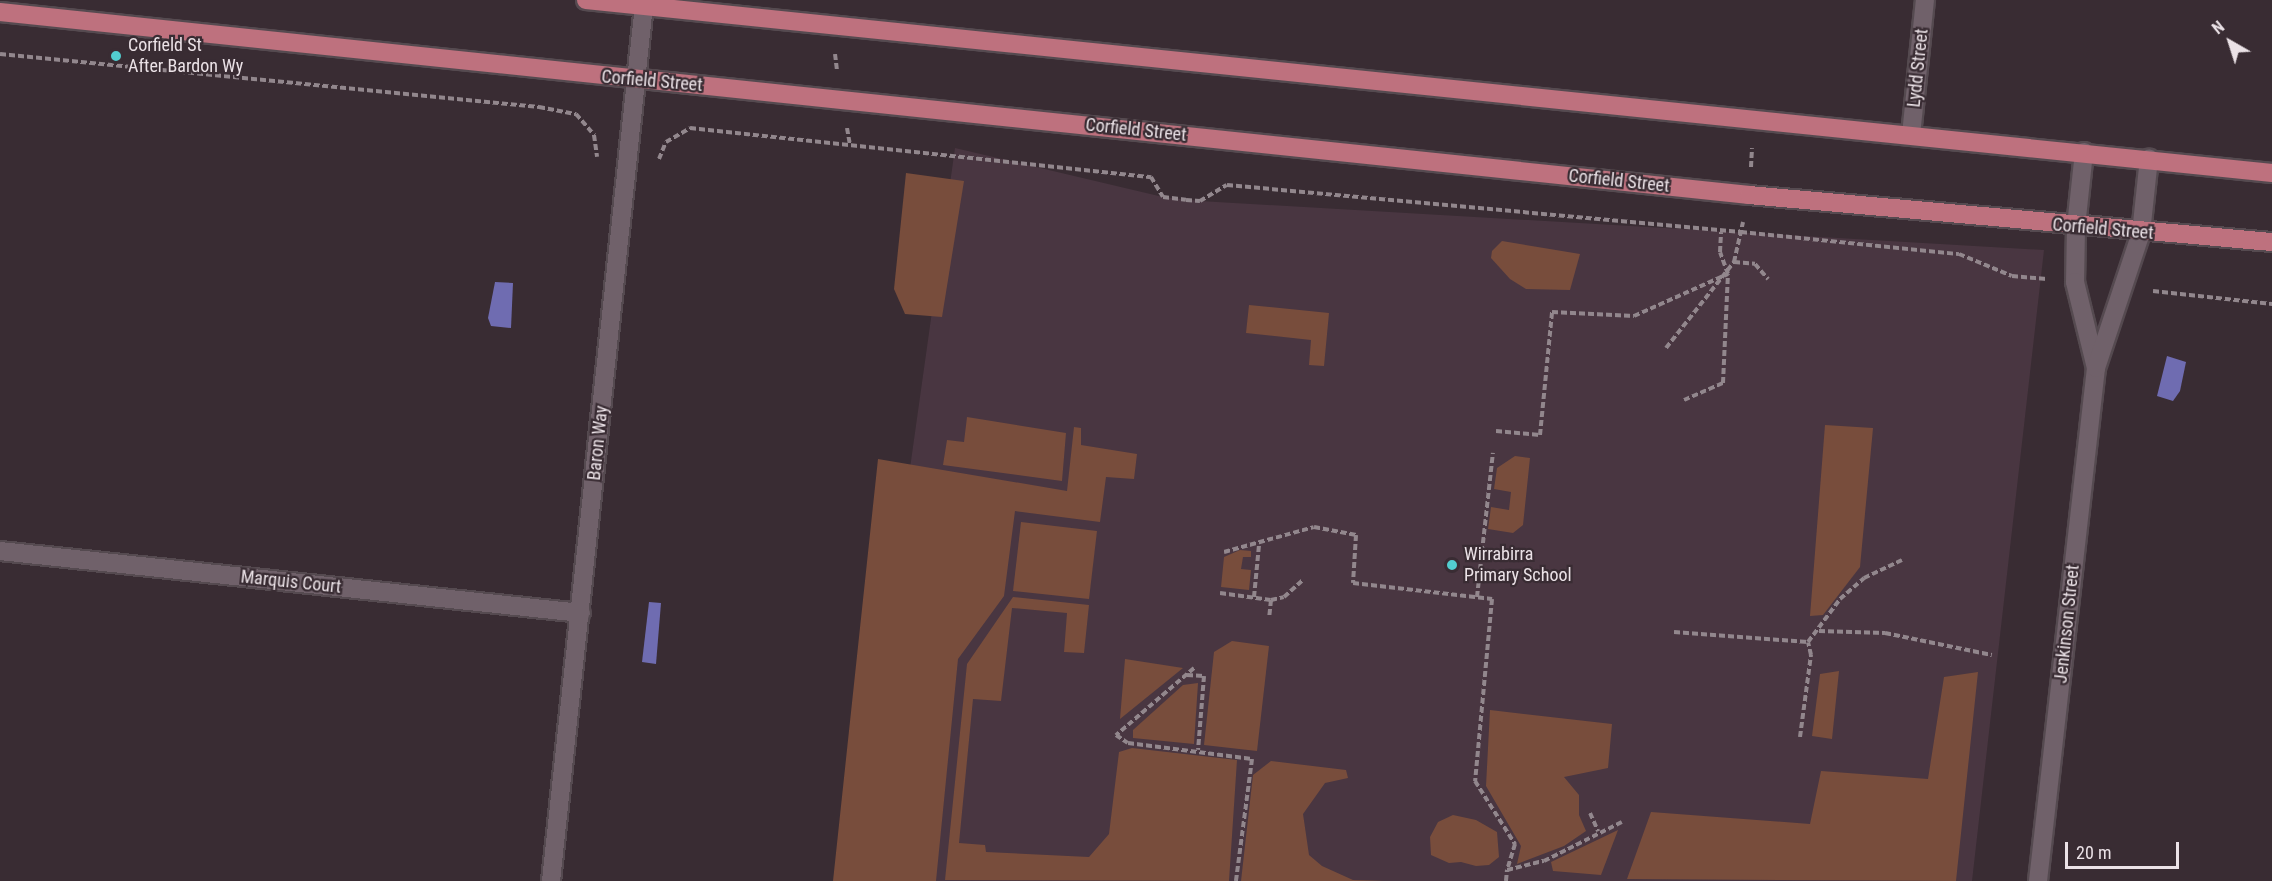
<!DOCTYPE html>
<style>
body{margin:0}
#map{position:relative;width:2272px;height:881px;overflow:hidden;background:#392c33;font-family:"Roboto Condensed",sans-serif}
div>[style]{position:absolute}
.built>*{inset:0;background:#493641}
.green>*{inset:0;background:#784d3c}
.water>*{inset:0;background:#6f6cb1}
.path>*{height:4px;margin-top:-2px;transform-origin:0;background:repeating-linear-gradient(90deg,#92878d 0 6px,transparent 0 9px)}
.roads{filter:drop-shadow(2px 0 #554a50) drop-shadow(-2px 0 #554a50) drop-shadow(0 2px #554a50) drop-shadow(0 -2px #554a50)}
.minor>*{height:18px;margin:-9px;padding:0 9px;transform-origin:9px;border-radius:9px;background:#70616a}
.major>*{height:18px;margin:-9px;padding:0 9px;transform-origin:9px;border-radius:9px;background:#be717e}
.dots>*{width:16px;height:16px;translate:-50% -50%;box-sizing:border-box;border:3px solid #392c33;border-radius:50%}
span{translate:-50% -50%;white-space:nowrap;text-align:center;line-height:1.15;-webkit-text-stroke:4.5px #392c33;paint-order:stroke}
.poi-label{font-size:18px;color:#ebe2e7}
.left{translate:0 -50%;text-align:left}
.street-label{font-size:18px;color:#ebe2e7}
.north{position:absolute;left:2200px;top:12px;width:60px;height:60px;-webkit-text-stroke:4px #392c33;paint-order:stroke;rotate:321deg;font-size:16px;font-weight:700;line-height:24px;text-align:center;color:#ebe2e7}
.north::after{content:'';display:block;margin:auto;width:21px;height:27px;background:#ebe2e7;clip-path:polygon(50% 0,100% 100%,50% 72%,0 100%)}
.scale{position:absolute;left:2065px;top:842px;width:114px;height:27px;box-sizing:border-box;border:3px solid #ebe2e7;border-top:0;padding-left:8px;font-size:18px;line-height:21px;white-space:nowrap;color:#ebe2e7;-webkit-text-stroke:4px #392c33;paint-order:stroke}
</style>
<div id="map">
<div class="built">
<i style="clip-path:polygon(955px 148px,1163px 197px,1200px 201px,2044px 250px,1972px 881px,852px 881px)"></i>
</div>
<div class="green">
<i style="clip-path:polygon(906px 173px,964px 181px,942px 317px,905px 314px,894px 289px)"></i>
<i style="clip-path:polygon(1502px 241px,1580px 254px,1570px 290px,1526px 289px,1510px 279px,1491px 258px,1492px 251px)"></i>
<i style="clip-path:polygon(1249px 305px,1329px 313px,1324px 366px,1309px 365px,1311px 340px,1246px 333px)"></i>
<i style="clip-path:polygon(967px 417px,1066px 433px,1062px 481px,943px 465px,947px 440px,964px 442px)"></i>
<i style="clip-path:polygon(1825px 425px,1873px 428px,1860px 567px,1823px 615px,1810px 616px)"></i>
<i style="clip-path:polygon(1074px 427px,1081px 428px,1081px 445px,1137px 454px,1134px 479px,1106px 477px,1100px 522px,1015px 511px,1004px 596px,958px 659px,936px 881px,833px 881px,878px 459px,1067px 491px)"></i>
<i style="clip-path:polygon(1515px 456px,1530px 458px,1523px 525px,1513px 533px,1488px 529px,1491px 507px,1509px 510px,1511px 492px,1494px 489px,1497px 468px)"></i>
<i style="clip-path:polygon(1021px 522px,1097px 531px,1089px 599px,1013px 591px)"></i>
<i style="clip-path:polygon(1240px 550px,1251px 551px,1251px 557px,1243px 557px,1241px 569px,1251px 570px,1249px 590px,1221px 587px,1224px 557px)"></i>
<i style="clip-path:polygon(1013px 597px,1089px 605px,1084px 653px,1064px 652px,1067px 613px,1012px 608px,1001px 701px,973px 699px,959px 843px,985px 845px,986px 852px,1089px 857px,1109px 834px,1119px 752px,1132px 748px,1237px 760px,1229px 881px,945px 880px,967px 664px)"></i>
<i style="clip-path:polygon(1232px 641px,1269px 646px,1257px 751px,1204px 745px,1214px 652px)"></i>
<i style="clip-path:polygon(1125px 659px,1183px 668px,1120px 719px)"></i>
<i style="clip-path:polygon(1839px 671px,1832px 739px,1812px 736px,1820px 674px)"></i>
<i style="clip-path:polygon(1978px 672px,1956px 881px,1627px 879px,1651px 812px,1810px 824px,1821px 771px,1928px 779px,1944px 677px)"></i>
<i style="clip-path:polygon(1198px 683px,1194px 744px,1133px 738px,1133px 730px,1183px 685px)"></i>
<i style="clip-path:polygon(1490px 710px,1612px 724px,1608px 768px,1564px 777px,1579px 795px,1579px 815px,1586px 831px,1564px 846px,1517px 864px,1521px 846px,1486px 786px)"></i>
<i style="clip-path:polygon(1271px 761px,1346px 770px,1348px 778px,1325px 783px,1303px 814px,1309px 855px,1322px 866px,1353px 880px,1384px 881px,1241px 881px,1253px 775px)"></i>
<i style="clip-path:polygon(1453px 815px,1476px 820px,1497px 832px,1499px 857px,1489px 865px,1476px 866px,1461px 862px,1449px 863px,1431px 855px,1430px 837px,1438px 822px)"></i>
<i style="clip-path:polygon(1618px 830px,1601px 875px,1553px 871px,1551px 862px)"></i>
</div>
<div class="water">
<i style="clip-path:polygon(495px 282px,513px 283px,511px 328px,491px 326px,488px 318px)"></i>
<i style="clip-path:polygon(2167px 356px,2186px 362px,2180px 391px,2173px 401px,2157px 396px)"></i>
<i style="clip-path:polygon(649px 602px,661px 603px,656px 664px,642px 662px)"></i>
</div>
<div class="path">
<i style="left:0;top:54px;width:542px;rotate:5.62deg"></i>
<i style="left:539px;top:107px;width:38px;rotate:11deg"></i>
<i style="left:576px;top:114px;width:28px;rotate:49deg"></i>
<i style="left:594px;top:135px;width:22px;rotate:82deg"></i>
<i style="left:835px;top:54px;width:17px;rotate:83deg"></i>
<i style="left:847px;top:128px;width:17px;rotate:80deg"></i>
<i style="left:659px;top:159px;width:18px;rotate:-68deg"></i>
<i style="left:666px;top:142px;width:28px;rotate:-30deg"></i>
<i style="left:690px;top:128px;width:464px;rotate:6.1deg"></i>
<i style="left:1151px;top:177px;width:23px;rotate:59deg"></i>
<i style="left:1163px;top:197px;width:23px;rotate:7deg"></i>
<i style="left:1186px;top:200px;width:14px;rotate:4deg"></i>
<i style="left:1200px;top:201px;width:31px;rotate:-31deg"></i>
<i style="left:1227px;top:185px;width:516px;rotate:5.22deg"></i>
<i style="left:1741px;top:232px;width:219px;rotate:5.8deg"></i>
<i style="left:1959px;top:254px;width:57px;rotate:22.5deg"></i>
<i style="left:2012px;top:276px;width:35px;rotate:5deg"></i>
<i style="left:1751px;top:167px;width:19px;rotate:-87deg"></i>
<i style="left:1734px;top:262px;width:41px;rotate:-77.3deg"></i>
<i style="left:2153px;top:291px;width:120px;rotate:6.2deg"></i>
<i style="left:1666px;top:348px;width:110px;rotate:-51.7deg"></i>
<i style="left:1734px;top:262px;width:21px;rotate:5deg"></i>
<i style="left:1755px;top:264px;width:20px;rotate:49deg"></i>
<i style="left:1684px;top:400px;width:43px;rotate:-23.6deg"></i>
<i style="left:1723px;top:383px;width:109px;rotate:-87.4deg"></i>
<i style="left:1728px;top:274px;width:23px;rotate:-110deg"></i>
<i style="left:1720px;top:252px;width:20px;rotate:-87deg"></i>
<i style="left:1496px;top:431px;width:44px;rotate:5.2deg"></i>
<i style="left:1540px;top:435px;width:124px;rotate:-84.4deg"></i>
<i style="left:1552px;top:312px;width:82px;rotate:2.8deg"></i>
<i style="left:1634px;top:316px;width:103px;rotate:-24.1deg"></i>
<i style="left:1224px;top:552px;width:93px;rotate:-15.5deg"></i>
<i style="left:1314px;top:527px;width:43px;rotate:10.8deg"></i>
<i style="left:1356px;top:535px;width:48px;rotate:93.6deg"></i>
<i style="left:1353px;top:583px;width:140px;rotate:6.6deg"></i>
<i style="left:1492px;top:599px;width:183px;rotate:95.3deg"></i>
<i style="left:1475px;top:781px;width:75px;rotate:57.6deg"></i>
<i style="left:1515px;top:844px;width:27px;rotate:107deg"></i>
<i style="left:1220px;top:593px;width:51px;rotate:7.8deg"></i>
<i style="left:1271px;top:600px;width:18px;rotate:96deg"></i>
<i style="left:1254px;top:597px;width:52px;rotate:-84.5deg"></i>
<i style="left:1477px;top:597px;width:145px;rotate:-83.7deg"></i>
<i style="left:1271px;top:600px;width:13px;rotate:-13deg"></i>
<i style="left:1284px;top:597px;width:25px;rotate:-42deg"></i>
<i style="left:1819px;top:631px;width:66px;rotate:1.7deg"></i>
<i style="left:1885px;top:633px;width:109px;rotate:11.6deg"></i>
<i style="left:1674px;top:632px;width:134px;rotate:4.3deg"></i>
<i style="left:1808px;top:642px;width:54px;rotate:-53.3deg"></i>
<i style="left:1840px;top:599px;width:32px;rotate:-41deg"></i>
<i style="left:1864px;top:578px;width:42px;rotate:-25.3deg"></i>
<i style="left:1194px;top:668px;width:103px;rotate:139.3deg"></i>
<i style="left:1116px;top:735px;width:14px;rotate:34deg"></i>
<i style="left:1128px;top:743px;width:125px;rotate:7.4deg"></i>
<i style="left:1252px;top:759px;width:123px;rotate:97.5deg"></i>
<i style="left:1187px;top:675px;width:17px;rotate:3deg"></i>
<i style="left:1204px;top:676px;width:74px;rotate:94.6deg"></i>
<i style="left:1800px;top:737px;width:83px;rotate:-82.4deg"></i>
<i style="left:1811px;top:655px;width:13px;rotate:-103deg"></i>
<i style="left:1590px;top:813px;width:20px;rotate:66deg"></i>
<i style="left:1506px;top:881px;width:11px;rotate:-85deg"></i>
<i style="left:1507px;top:870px;width:38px;rotate:-14deg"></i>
<i style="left:1544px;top:861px;width:87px;rotate:-26.6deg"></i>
</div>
<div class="roads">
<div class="minor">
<i style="left:1911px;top:135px;width:136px;rotate:-84.1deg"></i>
<i style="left:2084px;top:152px;width:75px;rotate:96.1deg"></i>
<i style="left:2076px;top:227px;width:55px;rotate:91deg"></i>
<i style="left:2075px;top:282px;width:89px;rotate:76.3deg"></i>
<i style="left:0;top:551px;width:584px;rotate:6.09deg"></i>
<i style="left:551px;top:881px;width:881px;rotate:-83.94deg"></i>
<i style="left:2038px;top:881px;width:516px;rotate:-83.55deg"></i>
<i style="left:2096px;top:368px;width:142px;rotate:-71.6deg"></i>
<i style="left:2141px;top:233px;width:75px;rotate:-83.9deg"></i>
</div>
<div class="major">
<i style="left:586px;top:0;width:1695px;rotate:5.86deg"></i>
<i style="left:0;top:12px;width:1759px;rotate:5.97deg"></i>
<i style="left:1749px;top:195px;width:525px;rotate:5.14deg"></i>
</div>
</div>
<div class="dots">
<i style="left:116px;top:56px;background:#52cdcf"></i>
<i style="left:1452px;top:565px;background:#52cdcf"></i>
</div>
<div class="poi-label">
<span class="left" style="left:128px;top:56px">Corfield St<br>After Bardon Wy</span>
<span class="left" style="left:1464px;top:565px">Wirrabirra<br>Primary School</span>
</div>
<div class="street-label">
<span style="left:1918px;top:68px;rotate:-84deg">Lydd Street</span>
<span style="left:652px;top:81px;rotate:5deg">Corfield Street</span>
<span style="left:1136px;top:130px;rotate:6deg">Corfield Street</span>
<span style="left:1619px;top:181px;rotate:6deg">Corfield Street</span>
<span style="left:2103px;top:229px;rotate:5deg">Corfield Street</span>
<span style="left:598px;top:443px;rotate:-84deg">Baron Way</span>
<span style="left:291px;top:582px;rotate:6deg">Marquis Court</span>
<span style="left:2067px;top:624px;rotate:-84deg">Jenkinson Street</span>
</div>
<div class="north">N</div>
<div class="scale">20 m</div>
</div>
